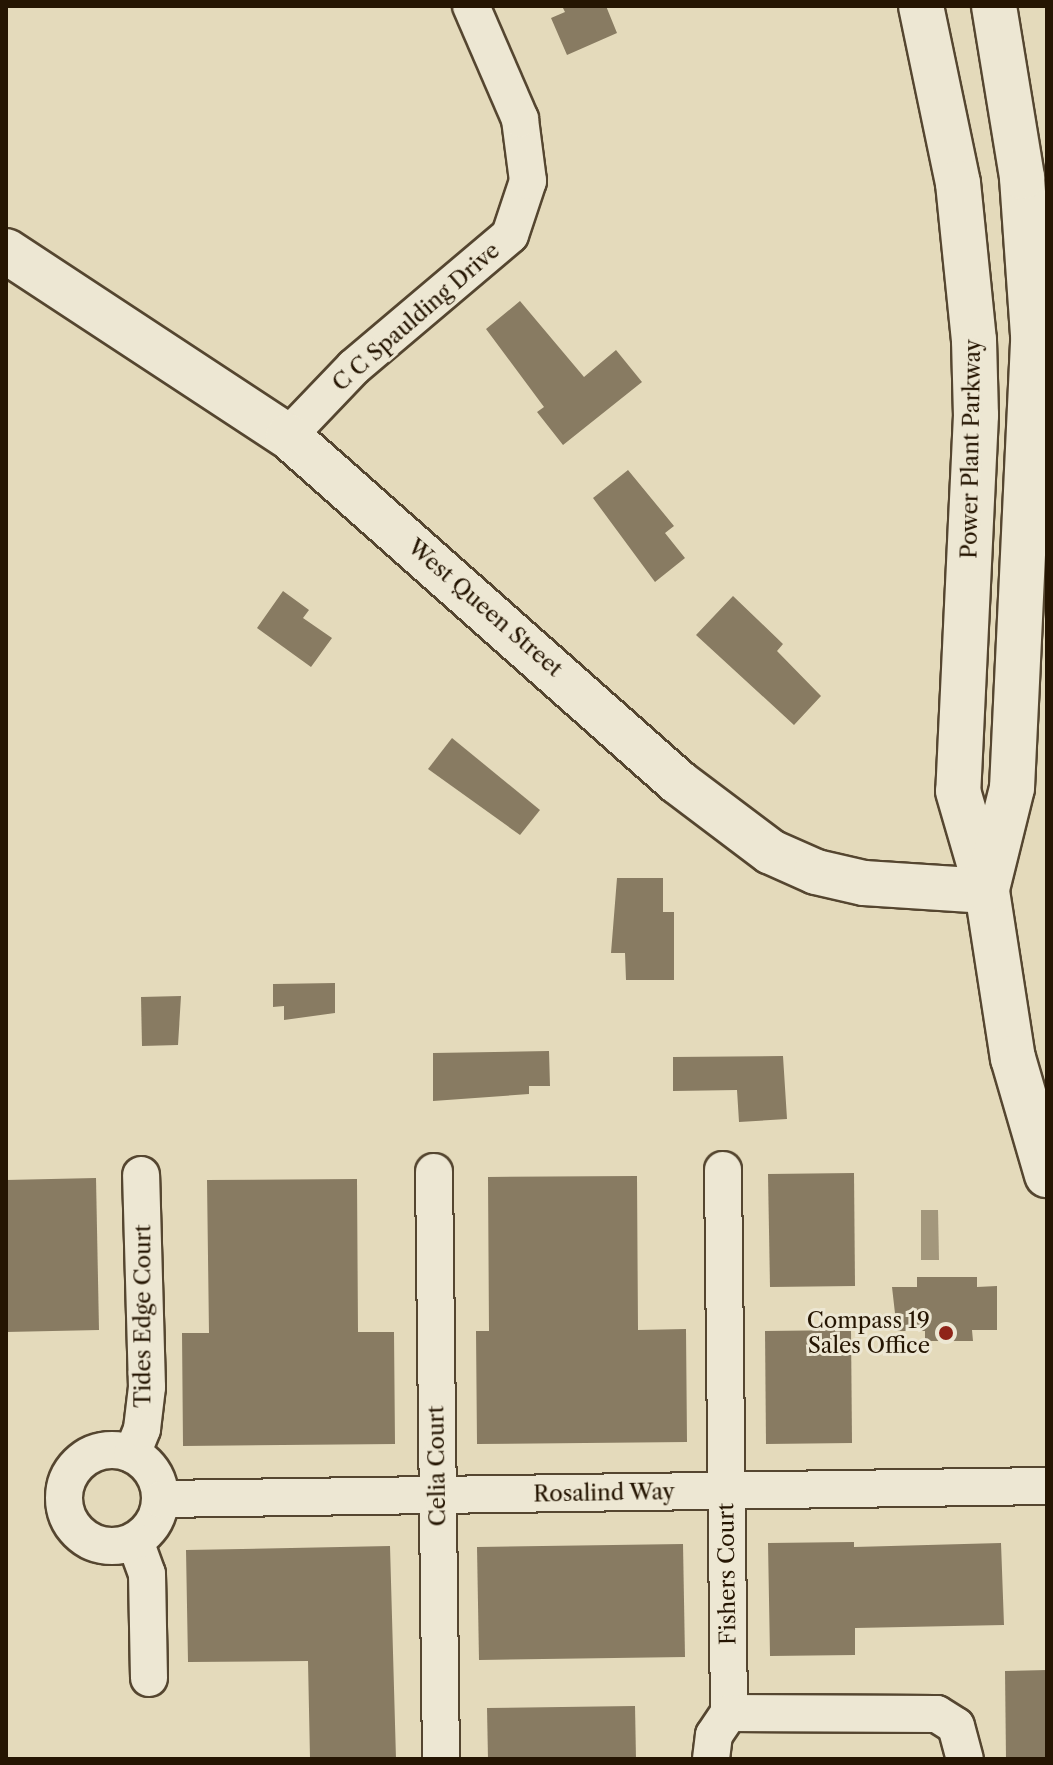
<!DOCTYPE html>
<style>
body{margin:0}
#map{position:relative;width:1053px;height:1765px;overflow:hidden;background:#e4dabb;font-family:"Libre Caslon Text",serif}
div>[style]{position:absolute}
.water>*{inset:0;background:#a3977c}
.building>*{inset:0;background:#887b62}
.roads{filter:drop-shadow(2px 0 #554630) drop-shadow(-2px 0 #554630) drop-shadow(0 2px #554630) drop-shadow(0 -2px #554630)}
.street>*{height:36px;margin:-18px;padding:0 18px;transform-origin:18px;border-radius:18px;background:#ede7d3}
.street>.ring{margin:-18px;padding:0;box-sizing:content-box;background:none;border:36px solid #ede7d3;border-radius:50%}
.secondary>*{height:44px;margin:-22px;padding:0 22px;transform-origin:22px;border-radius:22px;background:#ede7d3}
.dots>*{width:22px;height:22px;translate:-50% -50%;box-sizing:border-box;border:4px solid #ede7d3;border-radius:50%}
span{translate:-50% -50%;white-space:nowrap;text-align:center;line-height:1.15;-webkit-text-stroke:6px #ede7d3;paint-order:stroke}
.street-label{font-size:22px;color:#251502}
.poi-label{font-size:22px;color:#251502}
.right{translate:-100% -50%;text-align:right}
.frame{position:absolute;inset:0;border:8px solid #251502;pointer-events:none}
</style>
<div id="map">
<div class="water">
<i style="clip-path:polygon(921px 1210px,938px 1210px,939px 1260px,921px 1260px)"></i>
</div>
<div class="building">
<i style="clip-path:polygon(562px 6px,606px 6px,617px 33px,567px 55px,551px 18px,565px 12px)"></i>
<i style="clip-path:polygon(520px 301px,584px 377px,616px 350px,642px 382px,563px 445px,537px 412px,544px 407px,486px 329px)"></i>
<i style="clip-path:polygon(628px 470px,674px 526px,665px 533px,685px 558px,655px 582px,593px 498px)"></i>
<i style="clip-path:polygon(283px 591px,309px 610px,303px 618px,332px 638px,311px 667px,257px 628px)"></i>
<i style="clip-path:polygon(733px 596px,783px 644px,777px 651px,821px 696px,794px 725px,696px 635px)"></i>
<i style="clip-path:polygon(452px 738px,540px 810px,520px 835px,428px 769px)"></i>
<i style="clip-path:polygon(617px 878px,663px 878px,663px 912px,674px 912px,674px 980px,626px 980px,625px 953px,611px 953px)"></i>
<i style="clip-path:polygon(335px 983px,335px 1013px,284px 1020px,284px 1006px,273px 1007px,273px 984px)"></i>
<i style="clip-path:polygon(181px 996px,178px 1045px,142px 1046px,141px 997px)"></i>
<i style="clip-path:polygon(549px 1051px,550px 1086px,529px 1086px,529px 1094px,433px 1101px,433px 1053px)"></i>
<i style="clip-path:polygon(783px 1056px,787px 1119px,739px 1122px,737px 1090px,673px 1091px,673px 1057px)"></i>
<i style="clip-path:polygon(854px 1173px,855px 1286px,770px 1287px,768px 1174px)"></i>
<i style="clip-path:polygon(637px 1176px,638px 1330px,686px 1329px,687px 1442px,477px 1444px,476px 1331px,489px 1331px,488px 1177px)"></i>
<i style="clip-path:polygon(96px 1178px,99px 1330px,6px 1332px,6px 1180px)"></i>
<i style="clip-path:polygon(357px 1179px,358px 1332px,394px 1332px,395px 1444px,183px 1446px,182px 1333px,209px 1333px,207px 1180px)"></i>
<i style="clip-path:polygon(917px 1277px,977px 1277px,977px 1287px,997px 1286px,997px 1330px,972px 1330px,973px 1341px,925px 1341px,925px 1331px,897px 1331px,892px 1287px,917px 1287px)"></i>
<i style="clip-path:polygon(851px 1330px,852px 1443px,766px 1444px,765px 1331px)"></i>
<i style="clip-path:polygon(854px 1542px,854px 1547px,1001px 1543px,1004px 1625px,855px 1628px,855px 1655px,770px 1656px,768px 1543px)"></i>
<i style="clip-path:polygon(683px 1544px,685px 1657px,479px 1660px,477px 1547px)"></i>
<i style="clip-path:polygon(390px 1546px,396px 1759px,310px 1759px,308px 1661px,188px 1662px,186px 1550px)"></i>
<i style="clip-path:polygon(1047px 1670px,1047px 1759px,1006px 1759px,1005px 1671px)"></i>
<i style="clip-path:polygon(635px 1706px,636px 1759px,488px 1759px,487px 1708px)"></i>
</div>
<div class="roads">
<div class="street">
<i style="left:288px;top:436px;width:95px;rotate:-46.3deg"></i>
<i style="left:354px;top:367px;width:204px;rotate:-40.2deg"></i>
<i style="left:510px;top:235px;width:57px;rotate:-71.6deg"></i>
<i style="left:528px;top:181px;width:63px;rotate:-97.4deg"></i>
<i style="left:520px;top:119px;width:123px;rotate:-113.4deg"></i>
<i style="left:723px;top:1170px;width:543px;rotate:89.37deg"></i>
<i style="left:729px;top:1713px;width:208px;rotate:0.3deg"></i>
<i style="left:937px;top:1714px;width:22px;rotate:32deg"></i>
<i style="left:956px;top:1726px;width:34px;rotate:75deg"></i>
<i style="left:434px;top:1172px;width:587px;rotate:89.32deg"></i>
<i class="ring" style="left:64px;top:1450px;width:60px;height:60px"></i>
<i style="left:132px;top:1454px;width:27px;rotate:-68deg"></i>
<i style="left:142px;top:1429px;width:42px;rotate:-83.2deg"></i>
<i style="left:147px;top:1387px;width:212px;rotate:-91.6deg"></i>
<i style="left:161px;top:1499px;width:886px;rotate:-0.84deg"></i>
<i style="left:135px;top:1541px;width:35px;rotate:70deg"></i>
<i style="left:147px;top:1574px;width:104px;rotate:88.9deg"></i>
<i style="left:711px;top:1759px;width:24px;rotate:-83deg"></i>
<i style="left:714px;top:1735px;width:27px;rotate:-56deg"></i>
</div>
<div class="secondary">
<i style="left:921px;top:6px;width:181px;rotate:78.2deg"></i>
<i style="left:958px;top:183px;width:158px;rotate:84.2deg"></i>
<i style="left:974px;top:340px;width:75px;rotate:88.5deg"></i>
<i style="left:976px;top:415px;width:376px;rotate:92.7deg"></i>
<i style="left:958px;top:791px;width:104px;rotate:73.8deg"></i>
<i style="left:987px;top:891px;width:169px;rotate:81.2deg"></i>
<i style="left:1013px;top:1058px;width:122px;rotate:73.8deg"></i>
<i style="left:6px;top:251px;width:337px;rotate:33.3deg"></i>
<i style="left:288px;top:436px;width:521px;rotate:41.58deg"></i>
<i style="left:678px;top:782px;width:116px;rotate:37deg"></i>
<i style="left:771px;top:852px;width:49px;rotate:24deg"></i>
<i style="left:816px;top:872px;width:49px;rotate:12.9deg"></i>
<i style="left:864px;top:883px;width:123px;rotate:3.7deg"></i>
<i style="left:987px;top:889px;width:104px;rotate:-76.1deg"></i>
<i style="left:1012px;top:788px;width:453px;rotate:-87.3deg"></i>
<i style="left:1033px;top:335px;width:158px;rotate:-94deg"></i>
<i style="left:1022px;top:177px;width:173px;rotate:-99.3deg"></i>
</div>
</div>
<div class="dots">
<i style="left:946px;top:1333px;background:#8f2418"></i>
</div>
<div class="street-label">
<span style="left:416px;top:317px;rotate:-41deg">C C Spaulding Drive</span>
<span style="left:971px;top:449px;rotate:-89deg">Power Plant Parkway</span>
<span style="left:485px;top:608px;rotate:41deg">West Queen Street</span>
<span style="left:143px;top:1316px;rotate:-90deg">Tides Edge Court</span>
<span style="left:437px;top:1466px;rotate:-91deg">Celia Court</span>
<span style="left:604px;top:1493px;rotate:-1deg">Rosalind Way</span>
<span style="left:727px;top:1574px;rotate:-91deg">Fishers Court</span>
</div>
<div class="poi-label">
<span class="right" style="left:930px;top:1333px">Compass 19<br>Sales Office</span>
</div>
<div class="frame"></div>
</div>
